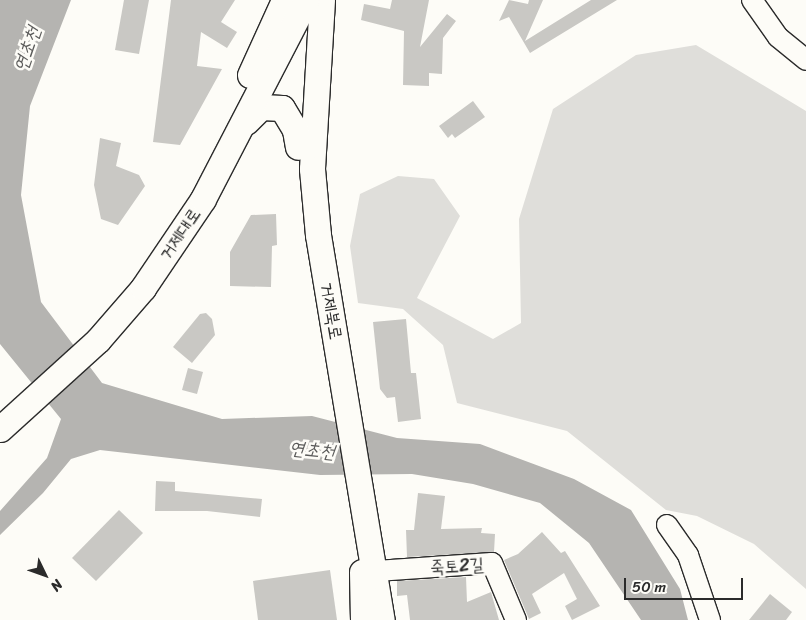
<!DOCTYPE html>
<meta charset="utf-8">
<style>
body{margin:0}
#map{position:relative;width:806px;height:620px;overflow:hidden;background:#fdfcf7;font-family:Sriracha,"Poor Story",sans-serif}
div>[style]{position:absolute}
.green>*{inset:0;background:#dfdeda}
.water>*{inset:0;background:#b5b4b1}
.building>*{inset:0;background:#c9c8c4}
.roads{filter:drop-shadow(1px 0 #2b2b2b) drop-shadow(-1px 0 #2b2b2b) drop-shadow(0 1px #2b2b2b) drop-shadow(0 -1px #2b2b2b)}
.minor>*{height:20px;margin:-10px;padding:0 10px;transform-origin:10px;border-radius:10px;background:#fdfcf7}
.major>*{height:25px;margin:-12.5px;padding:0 12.5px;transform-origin:12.5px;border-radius:12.5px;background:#fdfcf7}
span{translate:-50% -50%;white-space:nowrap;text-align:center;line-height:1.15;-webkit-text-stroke:5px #fdfcf7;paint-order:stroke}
.street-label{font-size:18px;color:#2b2b2b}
.water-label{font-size:19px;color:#5b5b5a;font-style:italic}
.north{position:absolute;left:20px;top:550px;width:50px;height:50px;-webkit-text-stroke:4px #fdfcf7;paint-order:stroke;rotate:132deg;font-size:14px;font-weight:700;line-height:20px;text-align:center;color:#2b2b2b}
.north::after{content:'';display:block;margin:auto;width:18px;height:22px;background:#2b2b2b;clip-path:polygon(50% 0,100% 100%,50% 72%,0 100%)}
.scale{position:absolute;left:624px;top:578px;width:119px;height:22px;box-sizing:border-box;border:2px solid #2b2b2b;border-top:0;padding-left:6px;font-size:15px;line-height:18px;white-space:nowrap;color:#2b2b2b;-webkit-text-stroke:4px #fdfcf7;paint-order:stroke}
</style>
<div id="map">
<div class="green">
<i style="clip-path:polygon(696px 45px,806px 111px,806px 589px,754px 544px,697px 516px,666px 510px,567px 431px,457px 403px,443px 345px,403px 309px,358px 303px,350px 246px,360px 194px,398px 176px,434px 179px,460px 216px,417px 298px,493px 339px,521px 323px,519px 219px,553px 109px,636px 55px)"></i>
</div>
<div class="water">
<i style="clip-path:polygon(0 0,71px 0,30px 106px,21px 195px,41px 302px,102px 383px,222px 419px,312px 416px,397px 438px,480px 444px,574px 479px,631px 510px,680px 589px,688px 620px,641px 620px,589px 543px,540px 503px,473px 484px,412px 474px,320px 475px,100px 450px,71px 459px,43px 493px,0 535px,0 511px,47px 458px,61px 419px,0 344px)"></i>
</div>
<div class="building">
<i style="clip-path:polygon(124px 0,149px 0,139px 54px,115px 50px)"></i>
<i style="clip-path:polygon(171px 0,235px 0,221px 22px,237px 32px,227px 48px,201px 32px,197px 66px,222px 69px,180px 145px,153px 142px)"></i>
<i style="clip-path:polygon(392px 0,429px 0,420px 47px,447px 14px,456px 21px,443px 38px,442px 74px,429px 73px,429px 86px,403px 85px,404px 31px,361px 20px,364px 4px,390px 9px)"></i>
<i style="clip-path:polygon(509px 0,528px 4px,529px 0,543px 0,525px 41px,591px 0,617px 0,530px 53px,509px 17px,499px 21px)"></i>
<i style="clip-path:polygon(473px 101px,485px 117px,455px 138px,452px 134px,448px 138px,439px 126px)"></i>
<i style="clip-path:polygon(100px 138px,121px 143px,116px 166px,139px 175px,145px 186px,118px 225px,101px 219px,94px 185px)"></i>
<i style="clip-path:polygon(276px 214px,277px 245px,272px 246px,271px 287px,230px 286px,230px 252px,251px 215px)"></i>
<i style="clip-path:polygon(206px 313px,212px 319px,215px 335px,192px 363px,173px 347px,200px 314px)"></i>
<i style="clip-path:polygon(406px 319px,411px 373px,416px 373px,421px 419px,398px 422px,395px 397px,387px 398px,380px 389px,373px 322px)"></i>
<i style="clip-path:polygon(188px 368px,203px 372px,197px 394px,182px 390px)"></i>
<i style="clip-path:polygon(156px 481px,175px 482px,175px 491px,262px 499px,260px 517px,207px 511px,155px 511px)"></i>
<i style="clip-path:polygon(418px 493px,445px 496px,441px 529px,482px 528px,481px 533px,495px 534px,494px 552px,407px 557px,406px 530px,414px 530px)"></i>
<i style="clip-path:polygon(119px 510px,143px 533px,96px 581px,72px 558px)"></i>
<i style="clip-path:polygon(542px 532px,561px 553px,565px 551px,600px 606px,572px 620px,565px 606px,577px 599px,564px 573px,532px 594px,541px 613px,529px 619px,504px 560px,518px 554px)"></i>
<i style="clip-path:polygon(330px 570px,337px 620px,258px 620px,253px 581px)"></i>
<i style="clip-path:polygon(466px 577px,467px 602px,491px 592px,499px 620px,410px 620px,407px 595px,397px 596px,397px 581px)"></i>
<i style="clip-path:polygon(770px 594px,792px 612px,786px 620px,749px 620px)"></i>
</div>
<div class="roads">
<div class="minor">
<i style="left:752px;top:0;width:45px;rotate:54.9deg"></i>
<i style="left:778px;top:37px;width:36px;rotate:39deg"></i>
<i style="left:667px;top:525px;width:37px;rotate:55deg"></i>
<i style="left:688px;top:555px;width:69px;rotate:71.3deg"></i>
<i style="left:362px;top:572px;width:130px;rotate:-4deg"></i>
<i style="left:492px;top:563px;width:62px;rotate:67.2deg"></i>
</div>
<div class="major">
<i style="left:322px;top:0;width:169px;rotate:93.4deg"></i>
<i style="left:312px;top:169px;width:66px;rotate:84.8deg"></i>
<i style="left:318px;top:235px;width:390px;rotate:80.6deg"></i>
<i style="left:250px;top:75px;width:82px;rotate:-65.6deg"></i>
<i style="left:246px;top:122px;width:21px;rotate:-45deg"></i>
<i style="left:261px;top:107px;width:21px;rotate:3deg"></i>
<i style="left:282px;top:108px;width:26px;rotate:59deg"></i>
<i style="left:295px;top:130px;width:17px;rotate:80deg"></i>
<i style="left:0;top:429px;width:132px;rotate:-42.2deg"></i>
<i style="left:98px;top:340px;width:69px;rotate:-49.1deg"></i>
<i style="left:143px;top:288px;width:107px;rotate:-56deg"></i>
<i style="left:203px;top:199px;width:224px;rotate:-62.6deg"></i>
<i style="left:362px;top:572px;width:48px;rotate:88.8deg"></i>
</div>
</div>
<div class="street-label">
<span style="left:180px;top:234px;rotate:-56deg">거제대로</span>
<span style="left:331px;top:311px;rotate:80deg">거제북로</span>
<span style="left:457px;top:566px;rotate:-3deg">죽토2길</span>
</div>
<div class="water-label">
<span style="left:27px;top:49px;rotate:-71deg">연초천</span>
<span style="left:312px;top:450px;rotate:6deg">연초천</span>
</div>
<div class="north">N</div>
<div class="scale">50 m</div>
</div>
